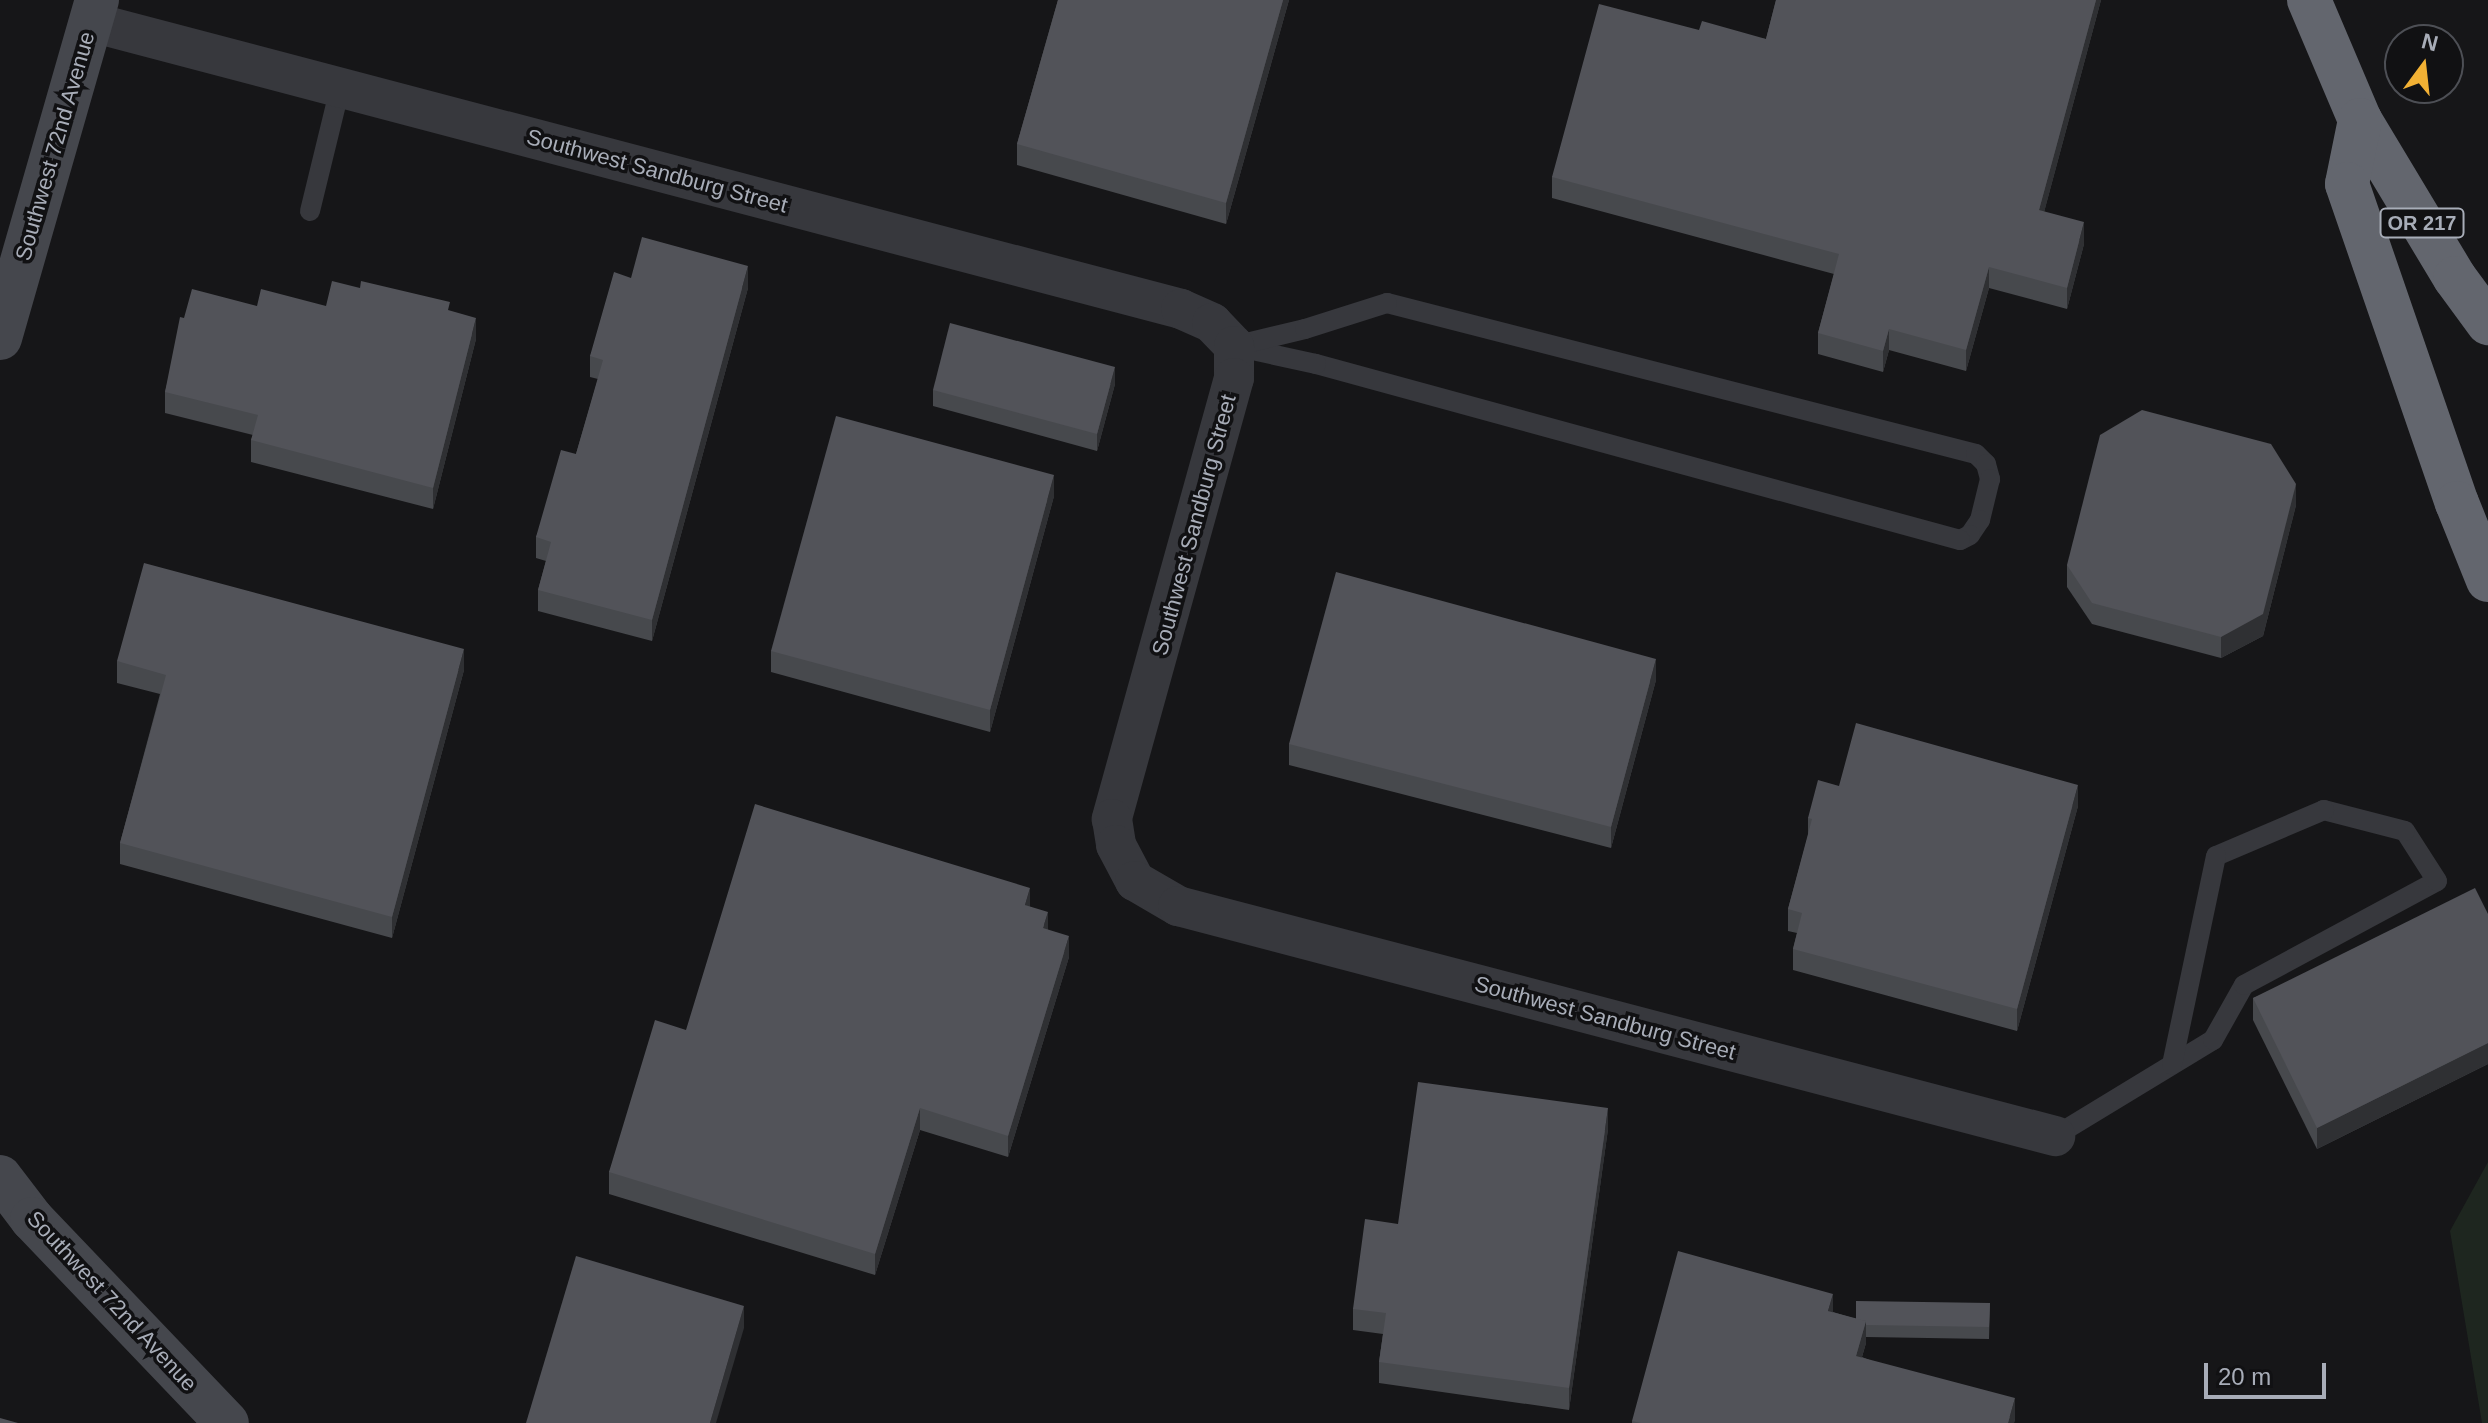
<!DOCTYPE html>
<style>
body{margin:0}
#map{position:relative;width:2488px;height:1423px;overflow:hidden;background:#161618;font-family:Arial,sans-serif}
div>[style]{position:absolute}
.green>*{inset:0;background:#1e261f}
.service>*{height:20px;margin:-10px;padding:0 10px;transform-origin:10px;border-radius:10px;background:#37383d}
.minor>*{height:40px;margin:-20px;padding:0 20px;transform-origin:20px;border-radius:20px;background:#37383d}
.secondary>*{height:44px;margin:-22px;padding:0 22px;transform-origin:22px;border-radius:22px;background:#45474d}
.motorway>*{height:44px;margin:-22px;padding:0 22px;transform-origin:22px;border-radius:22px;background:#63666e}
.wall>*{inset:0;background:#47494d}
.shaded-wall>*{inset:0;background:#2f3033}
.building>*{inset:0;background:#525359}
span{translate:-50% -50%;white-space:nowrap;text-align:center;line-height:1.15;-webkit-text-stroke:7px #111113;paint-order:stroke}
.shield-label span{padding:2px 6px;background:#111113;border:2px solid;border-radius:6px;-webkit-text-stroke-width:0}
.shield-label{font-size:20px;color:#a8adb8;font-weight:700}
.street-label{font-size:22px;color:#a8adb8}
.north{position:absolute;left:2384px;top:24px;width:80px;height:80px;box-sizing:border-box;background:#111113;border:2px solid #4d4f55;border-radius:50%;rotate:15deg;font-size:22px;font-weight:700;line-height:32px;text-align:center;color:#a8adb8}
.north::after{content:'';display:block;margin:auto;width:28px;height:36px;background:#f2b134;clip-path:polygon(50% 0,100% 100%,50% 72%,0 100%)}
.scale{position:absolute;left:2204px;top:1363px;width:122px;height:36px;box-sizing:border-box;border:4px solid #a8adb8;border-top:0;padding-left:10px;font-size:24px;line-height:28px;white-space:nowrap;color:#a8adb8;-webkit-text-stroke:6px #111113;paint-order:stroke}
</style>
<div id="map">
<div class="green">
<i style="clip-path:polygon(2488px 1162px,2488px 1423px,2482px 1423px,2450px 1231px)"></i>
</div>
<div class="service">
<i style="left:310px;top:211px;width:127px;rotate:-76.3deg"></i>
<i style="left:1387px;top:303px;width:608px;rotate:14.38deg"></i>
<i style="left:1976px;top:454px;width:14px;rotate:45deg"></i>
<i style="left:1986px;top:464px;width:16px;rotate:75deg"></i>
<i style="left:1990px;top:479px;width:42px;rotate:103.7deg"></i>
<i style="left:1980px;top:520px;width:18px;rotate:124deg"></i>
<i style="left:1970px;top:535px;width:11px;rotate:153deg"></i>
<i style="left:1960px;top:540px;width:668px;rotate:-164.71deg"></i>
<i style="left:1316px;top:364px;width:84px;rotate:-167.6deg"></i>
<i style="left:1234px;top:346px;width:73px;rotate:-13.5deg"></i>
<i style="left:1305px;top:329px;width:86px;rotate:-17.6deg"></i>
<i style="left:2055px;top:1136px;width:185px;rotate:-31.3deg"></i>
<i style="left:2213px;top:1040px;width:63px;rotate:-60.6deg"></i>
<i style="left:2244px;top:985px;width:219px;rotate:-28.3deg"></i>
<i style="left:2437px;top:881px;width:59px;rotate:-122.6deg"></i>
<i style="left:2405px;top:831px;width:84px;rotate:-165.5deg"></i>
<i style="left:2324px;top:810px;width:117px;rotate:156.9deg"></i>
<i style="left:2216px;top:856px;width:213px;rotate:101.9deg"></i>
</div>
<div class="minor">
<i style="left:91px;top:22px;width:1127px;rotate:14.75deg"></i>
<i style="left:1181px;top:309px;width:34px;rotate:24deg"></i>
<i style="left:1212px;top:323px;width:32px;rotate:46deg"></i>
<i style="left:1234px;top:346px;width:32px;rotate:90deg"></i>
<i style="left:1234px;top:378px;width:458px;rotate:105.5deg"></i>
<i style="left:1112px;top:819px;width:26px;rotate:81deg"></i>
<i style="left:1116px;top:845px;width:41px;rotate:62.2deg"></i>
<i style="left:1135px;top:881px;width:50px;rotate:30.2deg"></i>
<i style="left:1178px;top:906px;width:907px;rotate:14.7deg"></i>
</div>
<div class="secondary">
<i style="left:0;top:338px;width:352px;rotate:-74deg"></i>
<i style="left:0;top:1177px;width:53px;rotate:52.7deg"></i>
<i style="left:32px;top:1219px;width:282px;rotate:46.3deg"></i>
</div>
<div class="motorway">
<i style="left:2309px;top:0;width:130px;rotate:67deg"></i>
<i style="left:2360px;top:120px;width:184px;rotate:59deg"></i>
<i style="left:2455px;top:278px;width:56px;rotate:53.7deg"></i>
<i style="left:2360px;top:120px;width:65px;rotate:101.5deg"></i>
<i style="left:2347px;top:184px;width:337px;rotate:71deg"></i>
<i style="left:2457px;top:503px;width:83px;rotate:68.1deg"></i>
</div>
<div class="wall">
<i style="clip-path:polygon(1058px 0,1289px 0,1226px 224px,1017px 165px,1017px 144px)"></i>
<i style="clip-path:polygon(1776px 0,2101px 0,2044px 212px,2084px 244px,2067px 309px,1989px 288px,1966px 371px,1889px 350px,1883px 372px,1818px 354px,1818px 333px,1834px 274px,1552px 198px,1552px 177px,1699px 30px,1766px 39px)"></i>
<i style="clip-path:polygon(631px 278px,748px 288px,652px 641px,538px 611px,538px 590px,546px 561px,536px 558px,536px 537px,576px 454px,598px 379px,590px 377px,590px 356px)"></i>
<i style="clip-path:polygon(257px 306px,326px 306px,450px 311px,476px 339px,433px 509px,251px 462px,251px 440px,253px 435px,165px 413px,165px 392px,184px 318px)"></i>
<i style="clip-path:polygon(1115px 384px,1097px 451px,933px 406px,933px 390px)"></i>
<i style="clip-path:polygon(1054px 496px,990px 732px,771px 672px,771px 651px)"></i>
<i style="clip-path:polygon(2296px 505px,2263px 636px,2221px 658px,2092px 624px,2067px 587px,2067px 565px)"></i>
<i style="clip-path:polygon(117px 661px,464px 670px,392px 938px,120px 864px,120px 843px,160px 694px,117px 683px)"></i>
<i style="clip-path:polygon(1656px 680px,1611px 848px,1289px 765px,1289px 744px)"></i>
<i style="clip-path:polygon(1839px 786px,2078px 806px,2017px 1031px,1793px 970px,1793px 949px,1797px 933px,1788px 931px,1788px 909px,1808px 836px,1808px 818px)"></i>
<i style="clip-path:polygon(1030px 907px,1069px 957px,1008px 1157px,920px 1130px,875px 1275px,609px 1194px,609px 1172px,686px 1030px)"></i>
<i style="clip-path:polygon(2488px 914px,2488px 1064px,2317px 1149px,2253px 1020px,2253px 998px)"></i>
<i style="clip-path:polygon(1608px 1129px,1569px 1410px,1379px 1383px,1379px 1362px,1383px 1334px,1353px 1330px,1353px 1309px,1398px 1224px)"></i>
<i style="clip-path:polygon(1990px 1303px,1989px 1339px,1866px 1337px,1866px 1343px,1862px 1357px,2015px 1419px,2014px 1423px,1632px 1423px,1632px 1421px,1833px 1312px,1856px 1319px)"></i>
</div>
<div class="shaded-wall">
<i style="clip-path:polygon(1283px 0,1289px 0,1226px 224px,1226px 203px)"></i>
<i style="clip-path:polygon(2096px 0,2101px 0,2039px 231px,2039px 210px)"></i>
<i style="clip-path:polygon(2084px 222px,2084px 244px,2067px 309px,2067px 288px)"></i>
<i style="clip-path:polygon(748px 266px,748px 288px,652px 641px,652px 620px)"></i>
<i style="clip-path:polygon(1989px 267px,1989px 288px,1966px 371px,1966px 350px)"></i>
<i style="clip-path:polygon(476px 318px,476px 339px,433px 509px,433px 488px)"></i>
<i style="clip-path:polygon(1889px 329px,1889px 350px,1883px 372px,1883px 351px)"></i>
<i style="clip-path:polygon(1115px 367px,1115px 384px,1097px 451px,1097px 434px)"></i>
<i style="clip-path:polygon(1054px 475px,1054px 496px,990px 732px,990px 710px)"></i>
<i style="clip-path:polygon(2296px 484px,2296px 505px,2263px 636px,2221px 658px,2221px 637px)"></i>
<i style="clip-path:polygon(464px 649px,464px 670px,392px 938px,392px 917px)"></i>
<i style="clip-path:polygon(1656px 659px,1656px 680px,1611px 848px,1611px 827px)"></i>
<i style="clip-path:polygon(2078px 785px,2078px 806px,2017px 1031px,2017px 1009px)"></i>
<i style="clip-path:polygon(1030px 888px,1030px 909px,1025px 905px)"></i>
<i style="clip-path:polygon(1048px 912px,1048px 934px,1043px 928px)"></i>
<i style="clip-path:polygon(1069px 936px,1069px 957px,1008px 1157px,1008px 1136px)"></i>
<i style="clip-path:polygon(2488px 1043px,2488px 1064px,2317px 1149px,2317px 1128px)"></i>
<i style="clip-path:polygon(920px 1108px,920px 1130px,875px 1275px,875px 1254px)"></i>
<i style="clip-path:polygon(1608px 1108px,1608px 1129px,1569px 1410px,1569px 1388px)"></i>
<i style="clip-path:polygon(1833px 1294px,1833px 1315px,1828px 1311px)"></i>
<i style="clip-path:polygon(744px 1306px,744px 1328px,716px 1423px,710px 1423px)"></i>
<i style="clip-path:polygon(1866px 1321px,1866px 1343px,1856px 1377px,1856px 1356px)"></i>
<i style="clip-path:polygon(2015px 1398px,2015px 1419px,2014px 1423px,2008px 1423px)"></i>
</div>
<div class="building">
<i style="clip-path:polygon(1058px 0,1283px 0,1226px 203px,1017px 144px)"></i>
<i style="clip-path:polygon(1776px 0,2096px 0,2039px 210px,2084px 222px,2067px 288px,1989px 267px,1966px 350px,1889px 329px,1883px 351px,1818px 333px,1839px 254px,1552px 177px,1599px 4px,1699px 30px,1702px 21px,1766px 39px)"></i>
<i style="clip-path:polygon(642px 237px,748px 266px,652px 620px,538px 590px,551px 542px,536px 537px,561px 450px,576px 454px,603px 360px,590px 356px,614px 272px,631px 278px)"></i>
<i style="clip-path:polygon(332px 281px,360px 288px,361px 281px,450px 302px,448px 310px,476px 318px,433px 488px,251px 440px,258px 415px,165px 392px,180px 317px,184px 318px,192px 289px,257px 306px,261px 289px,326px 306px)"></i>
<i style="clip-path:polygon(950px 323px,1115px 367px,1097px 434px,933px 390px)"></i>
<i style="clip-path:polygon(2142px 410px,2271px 444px,2296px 484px,2263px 614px,2221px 637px,2092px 603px,2067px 565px,2100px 435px)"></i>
<i style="clip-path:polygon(836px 416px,1054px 475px,990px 710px,771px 651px)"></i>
<i style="clip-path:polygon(144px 563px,464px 649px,392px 917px,120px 843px,166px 675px,117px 661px)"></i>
<i style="clip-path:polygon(1336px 572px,1656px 659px,1611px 827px,1289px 744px)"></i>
<i style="clip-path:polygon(1856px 723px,2078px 785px,2017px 1009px,1793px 949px,1802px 913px,1788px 909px,1812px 819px,1808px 818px,1818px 780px,1839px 786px)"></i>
<i style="clip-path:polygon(755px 804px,1030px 888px,1025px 905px,1048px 912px,1043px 928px,1069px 936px,1008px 1136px,920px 1108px,875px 1254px,609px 1172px,655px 1020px,686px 1030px)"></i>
<i style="clip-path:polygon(2475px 888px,2488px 914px,2488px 1043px,2317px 1128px,2253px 998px)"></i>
<i style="clip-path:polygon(1418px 1082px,1608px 1108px,1569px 1388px,1379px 1362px,1386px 1313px,1353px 1309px,1365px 1219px,1398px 1224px)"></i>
<i style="clip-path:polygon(1678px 1251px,1833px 1294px,1828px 1311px,1866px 1321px,1856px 1356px,2015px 1398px,2008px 1423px,1641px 1423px,1632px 1421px)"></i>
<i style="clip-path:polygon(576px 1256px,744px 1306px,710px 1423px,526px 1423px)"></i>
<i style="clip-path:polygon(1856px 1301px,1990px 1303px,1989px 1327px,1866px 1325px,1866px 1321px,1856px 1319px)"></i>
<i style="clip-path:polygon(0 1418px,18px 1423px,0 1423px)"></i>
</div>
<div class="shield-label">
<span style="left:2422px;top:223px">OR 217</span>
</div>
<div class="street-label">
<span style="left:55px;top:146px;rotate:-74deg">Southwest 72nd Avenue</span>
<span style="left:657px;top:171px;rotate:15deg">Southwest Sandburg Street</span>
<span style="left:1194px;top:525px;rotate:-75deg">Southwest Sandburg Street</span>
<span style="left:1605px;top:1018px;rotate:15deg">Southwest Sandburg Street</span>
<span style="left:112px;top:1301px;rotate:47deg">Southwest 72nd Avenue</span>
</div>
<div class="north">N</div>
<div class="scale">20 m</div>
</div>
